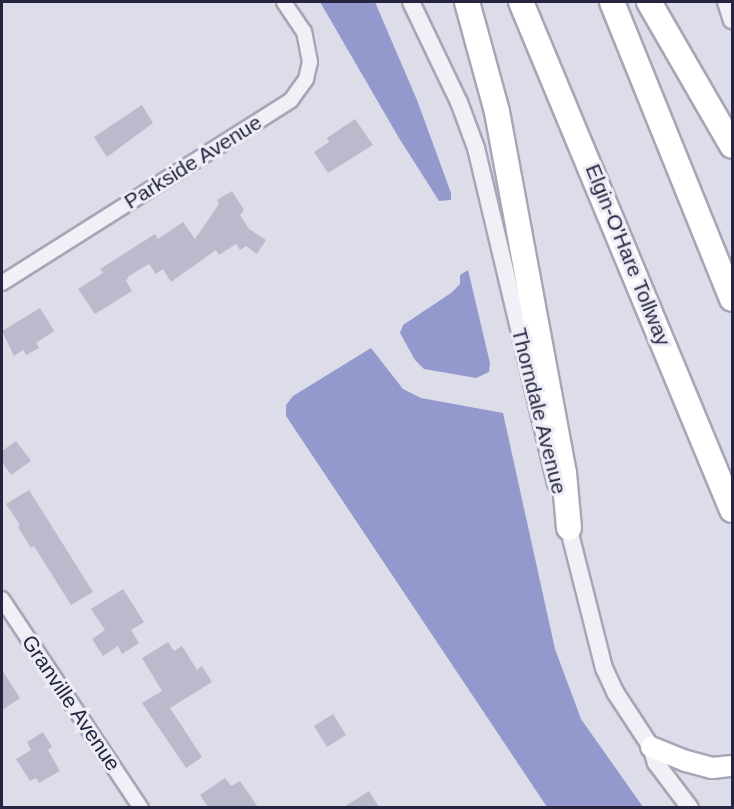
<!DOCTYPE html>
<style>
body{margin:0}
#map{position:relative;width:734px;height:809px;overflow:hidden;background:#dddde9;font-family:Helvetica,sans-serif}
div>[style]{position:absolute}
.water>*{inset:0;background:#9499cd}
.building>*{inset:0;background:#bbbacc}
.roads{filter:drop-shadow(2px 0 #a6a6b7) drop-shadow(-2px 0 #a6a6b7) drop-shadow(0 2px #a6a6b7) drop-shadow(0 -2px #a6a6b7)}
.minor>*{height:14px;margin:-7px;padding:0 7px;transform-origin:7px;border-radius:7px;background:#f1f0f7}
.tertiary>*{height:16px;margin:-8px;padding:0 8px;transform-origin:8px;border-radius:8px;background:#f1f0f7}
.secondary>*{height:20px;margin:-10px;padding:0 10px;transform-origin:10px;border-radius:10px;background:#fff}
.motorway>*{height:24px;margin:-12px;padding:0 12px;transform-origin:12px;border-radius:12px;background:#fff}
span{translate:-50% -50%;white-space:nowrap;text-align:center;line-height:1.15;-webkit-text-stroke:6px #ededf6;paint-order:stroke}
.street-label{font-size:21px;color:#262541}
.frame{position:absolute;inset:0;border:3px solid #262541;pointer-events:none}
</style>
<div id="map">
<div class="water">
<i style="clip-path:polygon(320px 2px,375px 2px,417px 100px,451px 193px,451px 200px,439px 201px,399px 138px)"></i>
<i style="clip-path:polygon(468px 270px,490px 363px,489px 372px,476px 378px,424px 369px,415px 360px,400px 333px,403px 325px,451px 293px,460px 284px,460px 275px)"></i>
<i style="clip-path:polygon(371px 348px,403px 389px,421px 398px,503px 413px,555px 649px,581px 719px,643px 807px,547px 807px,286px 416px,286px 405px,293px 396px)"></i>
</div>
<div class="building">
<i style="clip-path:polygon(142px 105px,153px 123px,107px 157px,94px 137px)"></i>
<i style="clip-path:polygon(355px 119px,373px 145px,328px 173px,314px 152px,329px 142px,327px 138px)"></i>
<i style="clip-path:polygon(232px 191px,244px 210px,240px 215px,249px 229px,266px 240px,257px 254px,246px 246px,240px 250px,236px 244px,219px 255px,216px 250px,171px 282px,163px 269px,156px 274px,149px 264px,129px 276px,126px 281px,132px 291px,95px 314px,78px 289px,103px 273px,100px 269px,155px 234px,158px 239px,183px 222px,195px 239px,219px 204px,217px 200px)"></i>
<i style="clip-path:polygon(40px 308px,54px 331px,36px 343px,39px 348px,26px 355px,23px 350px,14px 356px,2px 331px)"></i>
<i style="clip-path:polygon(16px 441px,31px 461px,11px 475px,2px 462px,2px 451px)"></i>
<i style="clip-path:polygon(29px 490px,93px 592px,71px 605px,34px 546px,31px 548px,18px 527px,20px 525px,6px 504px)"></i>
<i style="clip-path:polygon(123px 589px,144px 622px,131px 630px,139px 643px,122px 654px,118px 646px,103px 656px,92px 639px,105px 630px,91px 609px)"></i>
<i style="clip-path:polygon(168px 642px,174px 651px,182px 646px,197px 670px,202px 666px,212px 682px,170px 708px,202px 757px,186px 768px,142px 703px,162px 691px,142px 658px)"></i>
<i style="clip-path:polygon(2px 670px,20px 698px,2px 710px)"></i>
<i style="clip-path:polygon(333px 714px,346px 735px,327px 747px,314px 726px)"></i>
<i style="clip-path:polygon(43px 732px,52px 747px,48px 750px,60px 771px,39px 783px,36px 778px,30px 781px,16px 759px,31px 750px,27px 742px)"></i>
<i style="clip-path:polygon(225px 778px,231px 786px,240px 781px,258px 807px,208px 807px,200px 795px)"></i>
<i style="clip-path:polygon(369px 791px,379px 807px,344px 807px)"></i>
</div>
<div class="roads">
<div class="minor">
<i style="left:2px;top:283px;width:342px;rotate:-32.3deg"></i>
<i style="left:291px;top:100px;width:26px;rotate:-54deg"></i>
<i style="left:306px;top:79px;width:17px;rotate:-77deg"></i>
<i style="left:310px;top:62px;width:31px;rotate:-101deg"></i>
<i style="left:304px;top:32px;width:36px;rotate:-124deg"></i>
<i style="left:2px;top:599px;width:251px;rotate:56.4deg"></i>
</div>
<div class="tertiary">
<i style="left:411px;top:2px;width:111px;rotate:64.4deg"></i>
<i style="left:459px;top:102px;width:49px;rotate:69.7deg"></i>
<i style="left:476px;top:148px;width:345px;rotate:76.6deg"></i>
<i style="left:726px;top:2px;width:19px;rotate:72deg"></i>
<i style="left:566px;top:518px;width:155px;rotate:75.8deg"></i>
<i style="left:604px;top:668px;width:26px;rotate:65deg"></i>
<i style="left:615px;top:692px;width:66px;rotate:56.8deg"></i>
<i style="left:651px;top:747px;width:17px;rotate:73deg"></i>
<i style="left:656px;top:763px;width:56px;rotate:52.9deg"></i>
</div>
<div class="secondary">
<i style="left:651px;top:747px;width:38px;rotate:22deg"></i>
<i style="left:686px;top:761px;width:27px;rotate:15deg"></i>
<i style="left:712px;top:768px;width:20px;rotate:-6deg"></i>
</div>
<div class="motorway">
<i style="left:467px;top:2px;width:114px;rotate:74.7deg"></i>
<i style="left:497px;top:112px;width:367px;rotate:79.5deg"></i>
<i style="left:564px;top:473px;width:55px;rotate:84.8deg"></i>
<i style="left:521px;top:2px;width:550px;rotate:67.44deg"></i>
<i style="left:612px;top:2px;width:320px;rotate:68deg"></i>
<i style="left:649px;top:2px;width:166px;rotate:60deg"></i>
</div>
</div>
<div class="street-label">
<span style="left:193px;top:162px;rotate:-32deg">Parkside Avenue</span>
<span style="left:628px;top:255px;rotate:68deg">Elgin-O'Hare Tollway</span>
<span style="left:539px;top:411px;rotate:76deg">Thorndale Avenue</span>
<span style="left:71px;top:703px;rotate:56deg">Granville Avenue</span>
</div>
<div class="frame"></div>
</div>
